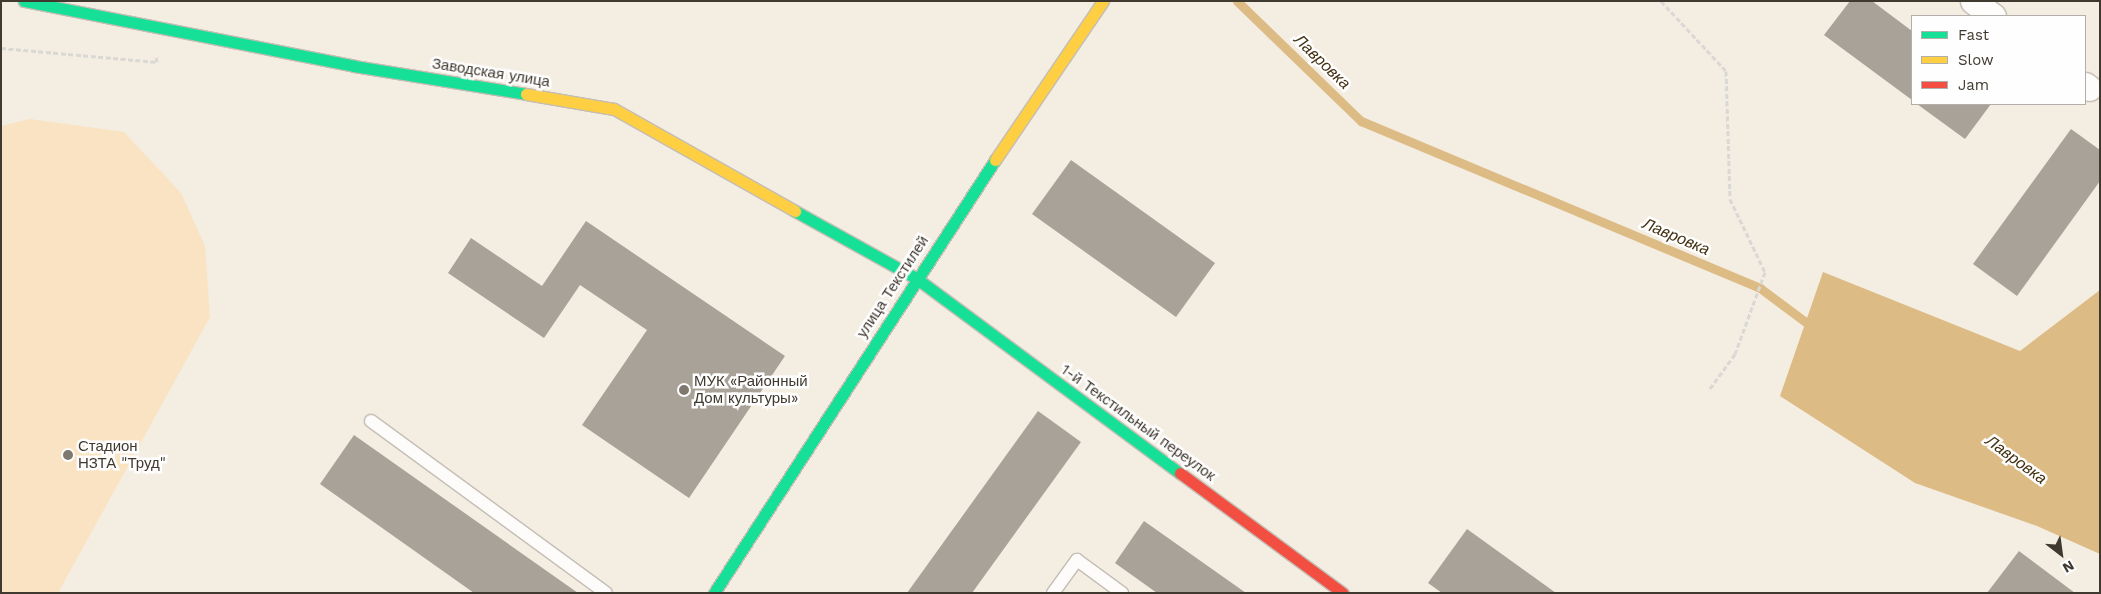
<!DOCTYPE html>
<meta charset="utf-8">
<style>
body{margin:0}
#map{position:relative;width:2101px;height:594px;overflow:hidden;background:#f4ede2;font-family:"Work Sans",sans-serif}
div>[style]{position:absolute}
.green>*{inset:0;background:#fae3c2}
.water>*{inset:0;background:#ddbb85}
.stream>*{height:9px;margin:-4.5px;padding:0 4.5px;transform-origin:4.5px;border-radius:4.5px;background:#ddbb85}
.building>*{inset:0;background:#a8a299}
.path>*{height:3px;margin-top:-1.5px;transform-origin:0;background:repeating-linear-gradient(90deg,#dad8d4 0 5px,transparent 0 7.5px)}
.roads{filter:drop-shadow(1px 0 #c4bdb4) drop-shadow(-1px 0 #c4bdb4) drop-shadow(0 1px #c4bdb4) drop-shadow(0 -1px #c4bdb4)}
.lane>*{height:12px;margin:-6px;padding:0 6px;transform-origin:6px;border-radius:6px;background:#fdfcfb}
.street>*{height:25px;margin:-12.5px;padding:0 12.5px;transform-origin:12.5px;border-radius:12.5px;background:#fdfcfb}
.fast>*{height:11px;margin:-5.5px;padding:0 5.5px;transform-origin:5.5px;border-radius:5.5px;background:#16e098}
.slow>*{height:11px;margin:-5.5px;padding:0 5.5px;transform-origin:5.5px;border-radius:5.5px;background:#ffcf43}
.jam>*{height:11px;margin:-5.5px;padding:0 5.5px;transform-origin:5.5px;border-radius:5.5px;background:#f24e42}
.dots>*{width:14px;height:14px;translate:-50% -50%;box-sizing:border-box;border:2px solid #fefefe;border-radius:50%}
span{translate:-50% -50%;white-space:nowrap;text-align:center;line-height:1.15;-webkit-text-stroke:5px #fefefe;paint-order:stroke}
.street-label{font-size:15px;color:#40392f}
.poi-label{font-size:15px;color:#40392f}
.left{translate:0 -50%;text-align:left}
.water-label{font-size:16px;color:#443011;font-style:italic}
.frame{position:absolute;inset:0;border:2px solid #40392f;pointer-events:none}
.legend{position:absolute;left:1911px;top:15px;width:175px;height:90px;box-sizing:border-box;background:#fefefe;border:1px solid #b2afab;margin:0;padding:6px 9px;list-style:none;font-size:15px;color:#40392f}
.legend li{display:flex;align-items:center;gap:10px;height:25px}
.legend b{width:25px;border:1px solid #b2afab}
.north{position:absolute;left:2036px;top:529px;width:50px;height:50px;-webkit-text-stroke:4px #fefefe;paint-order:stroke;rotate:150deg;font-size:14px;font-weight:700;line-height:20px;text-align:center;color:#40392f}
.north::after{content:'';display:block;margin:auto;width:18px;height:22px;background:#40392f;clip-path:polygon(50% 0,100% 100%,50% 72%,0 100%)}
</style>
<div id="map">
<div class="green">
<i style="clip-path:polygon(30px 119px,124px 132px,181px 193px,205px 246px,210px 317px,58px 593px,1px 593px,1px 126px)"></i>
</div>
<div class="water">
<i style="clip-path:polygon(1823px 272px,2020px 351px,2100px 290px,2100px 554px,2037px 526px,1915px 483px,1780px 396px)"></i>
</div>
<div class="stream">
<i style="left:1237px;top:1px;width:173px;rotate:44.1deg"></i>
<i style="left:1361px;top:121px;width:433px;rotate:22.7deg"></i>
<i style="left:1760px;top:288px;width:69px;rotate:36.7deg"></i>
</div>
<div class="building">
<i style="clip-path:polygon(1850px 1px,1872px 1px,1912px 31px,1912px 100px,1824px 35px)"></i>
<i style="clip-path:polygon(1917px 104px,1991px 104px,1965px 139px)"></i>
<i style="clip-path:polygon(2071px 129px,2100px 150px,2100px 181px,2017px 296px,1973px 264px)"></i>
<i style="clip-path:polygon(1071px 160px,1215px 263px,1176px 317px,1032px 214px)"></i>
<i style="clip-path:polygon(586px 221px,785px 356px,689px 498px,582px 425px,647px 330px,580px 285px,544px 338px,448px 273px,471px 238px,542px 286px)"></i>
<i style="clip-path:polygon(1038px 411px,1081px 442px,972px 593px,907px 593px)"></i>
<i style="clip-path:polygon(354px 435px,578px 593px,474px 593px,320px 484px)"></i>
<i style="clip-path:polygon(1144px 521px,1246px 593px,1157px 593px,1115px 563px)"></i>
<i style="clip-path:polygon(1467px 529px,1556px 593px,1442px 593px,1428px 583px)"></i>
<i style="clip-path:polygon(2019px 551px,2075px 593px,1987px 593px)"></i>
</div>
<div class="path">
<i style="left:1661px;top:1px;width:96px;rotate:47.1deg"></i>
<i style="left:1726px;top:71px;width:128px;rotate:88.2deg"></i>
<i style="left:1730px;top:199px;width:81px;rotate:64.4deg"></i>
<i style="left:1765px;top:272px;width:87px;rotate:110.1deg"></i>
<i style="left:1735px;top:354px;width:44px;rotate:125.8deg"></i>
<i style="left:1px;top:48px;width:157px;rotate:5.1deg"></i>
<i style="left:157px;top:62px;width:6px;rotate:-99deg"></i>
</div>
<div class="roads">
<div class="lane">
<i style="left:371px;top:421px;width:291px;rotate:36.2deg"></i>
<i style="left:1053px;top:593px;width:41px;rotate:-54deg"></i>
<i style="left:1077px;top:560px;width:56px;rotate:36.3deg"></i>
</div>
<div class="street">
<i style="left:1973px;top:1px;width:25px;rotate:37deg"></i>
<i style="left:2085px;top:85px;width:5px;rotate:37deg"></i>
</div>
<div class="fast">
<i style="left:24px;top:1px;width:336px;rotate:11.1deg"></i>
<i style="left:354px;top:66px;width:174px;rotate:9.2deg"></i>
<i style="left:795px;top:211px;width:138px;rotate:29deg"></i>
<i style="left:916px;top:278px;width:328px;rotate:36.5deg"></i>
<i style="left:714px;top:593px;width:516px;rotate:-57.02deg"></i>
</div>
<div class="slow">
<i style="left:526px;top:94px;width:89px;rotate:9.7deg"></i>
<i style="left:614px;top:109px;width:208px;rotate:29.4deg"></i>
<i style="left:995px;top:160px;width:192px;rotate:-55.8deg"></i>
</div>
<div class="jam">
<i style="left:1180px;top:473px;width:202px;rotate:36.4deg"></i>
</div>
</div>
<div class="dots">
<i style="left:684px;top:390px;background:#7f786e"></i>
<i style="left:68px;top:455px;background:#7f786e"></i>
</div>
<div class="street-label">
<span style="left:491px;top:73px;rotate:9deg">Заводская улица</span>
<span style="left:893px;top:287px;rotate:-57deg">улица Текстилей</span>
<span style="left:1138px;top:423px;rotate:36deg">1-й Текстильный переулок</span>
</div>
<div class="poi-label">
<span class="left" style="left:694px;top:390px">МУК «Районный<br>Дом культуры»</span>
<span class="left" style="left:78px;top:455px">Стадион<br>НЗТА "Труд"</span>
</div>
<div class="water-label">
<span style="left:1322px;top:62px;rotate:44deg">Лавровка</span>
<span style="left:1676px;top:237px;rotate:23deg">Лавровка</span>
<span style="left:2016px;top:460px;rotate:36deg">Лавровка</span>
</div>
<div class="frame"></div>
<ul class="legend">
<li><b style="height:6px;background:#16e098"></b>Fast</li>
<li><b style="height:6px;background:#ffcf43"></b>Slow</li>
<li><b style="height:6px;background:#f24e42"></b>Jam</li>
</ul>
<div class="north">N</div>
</div>
